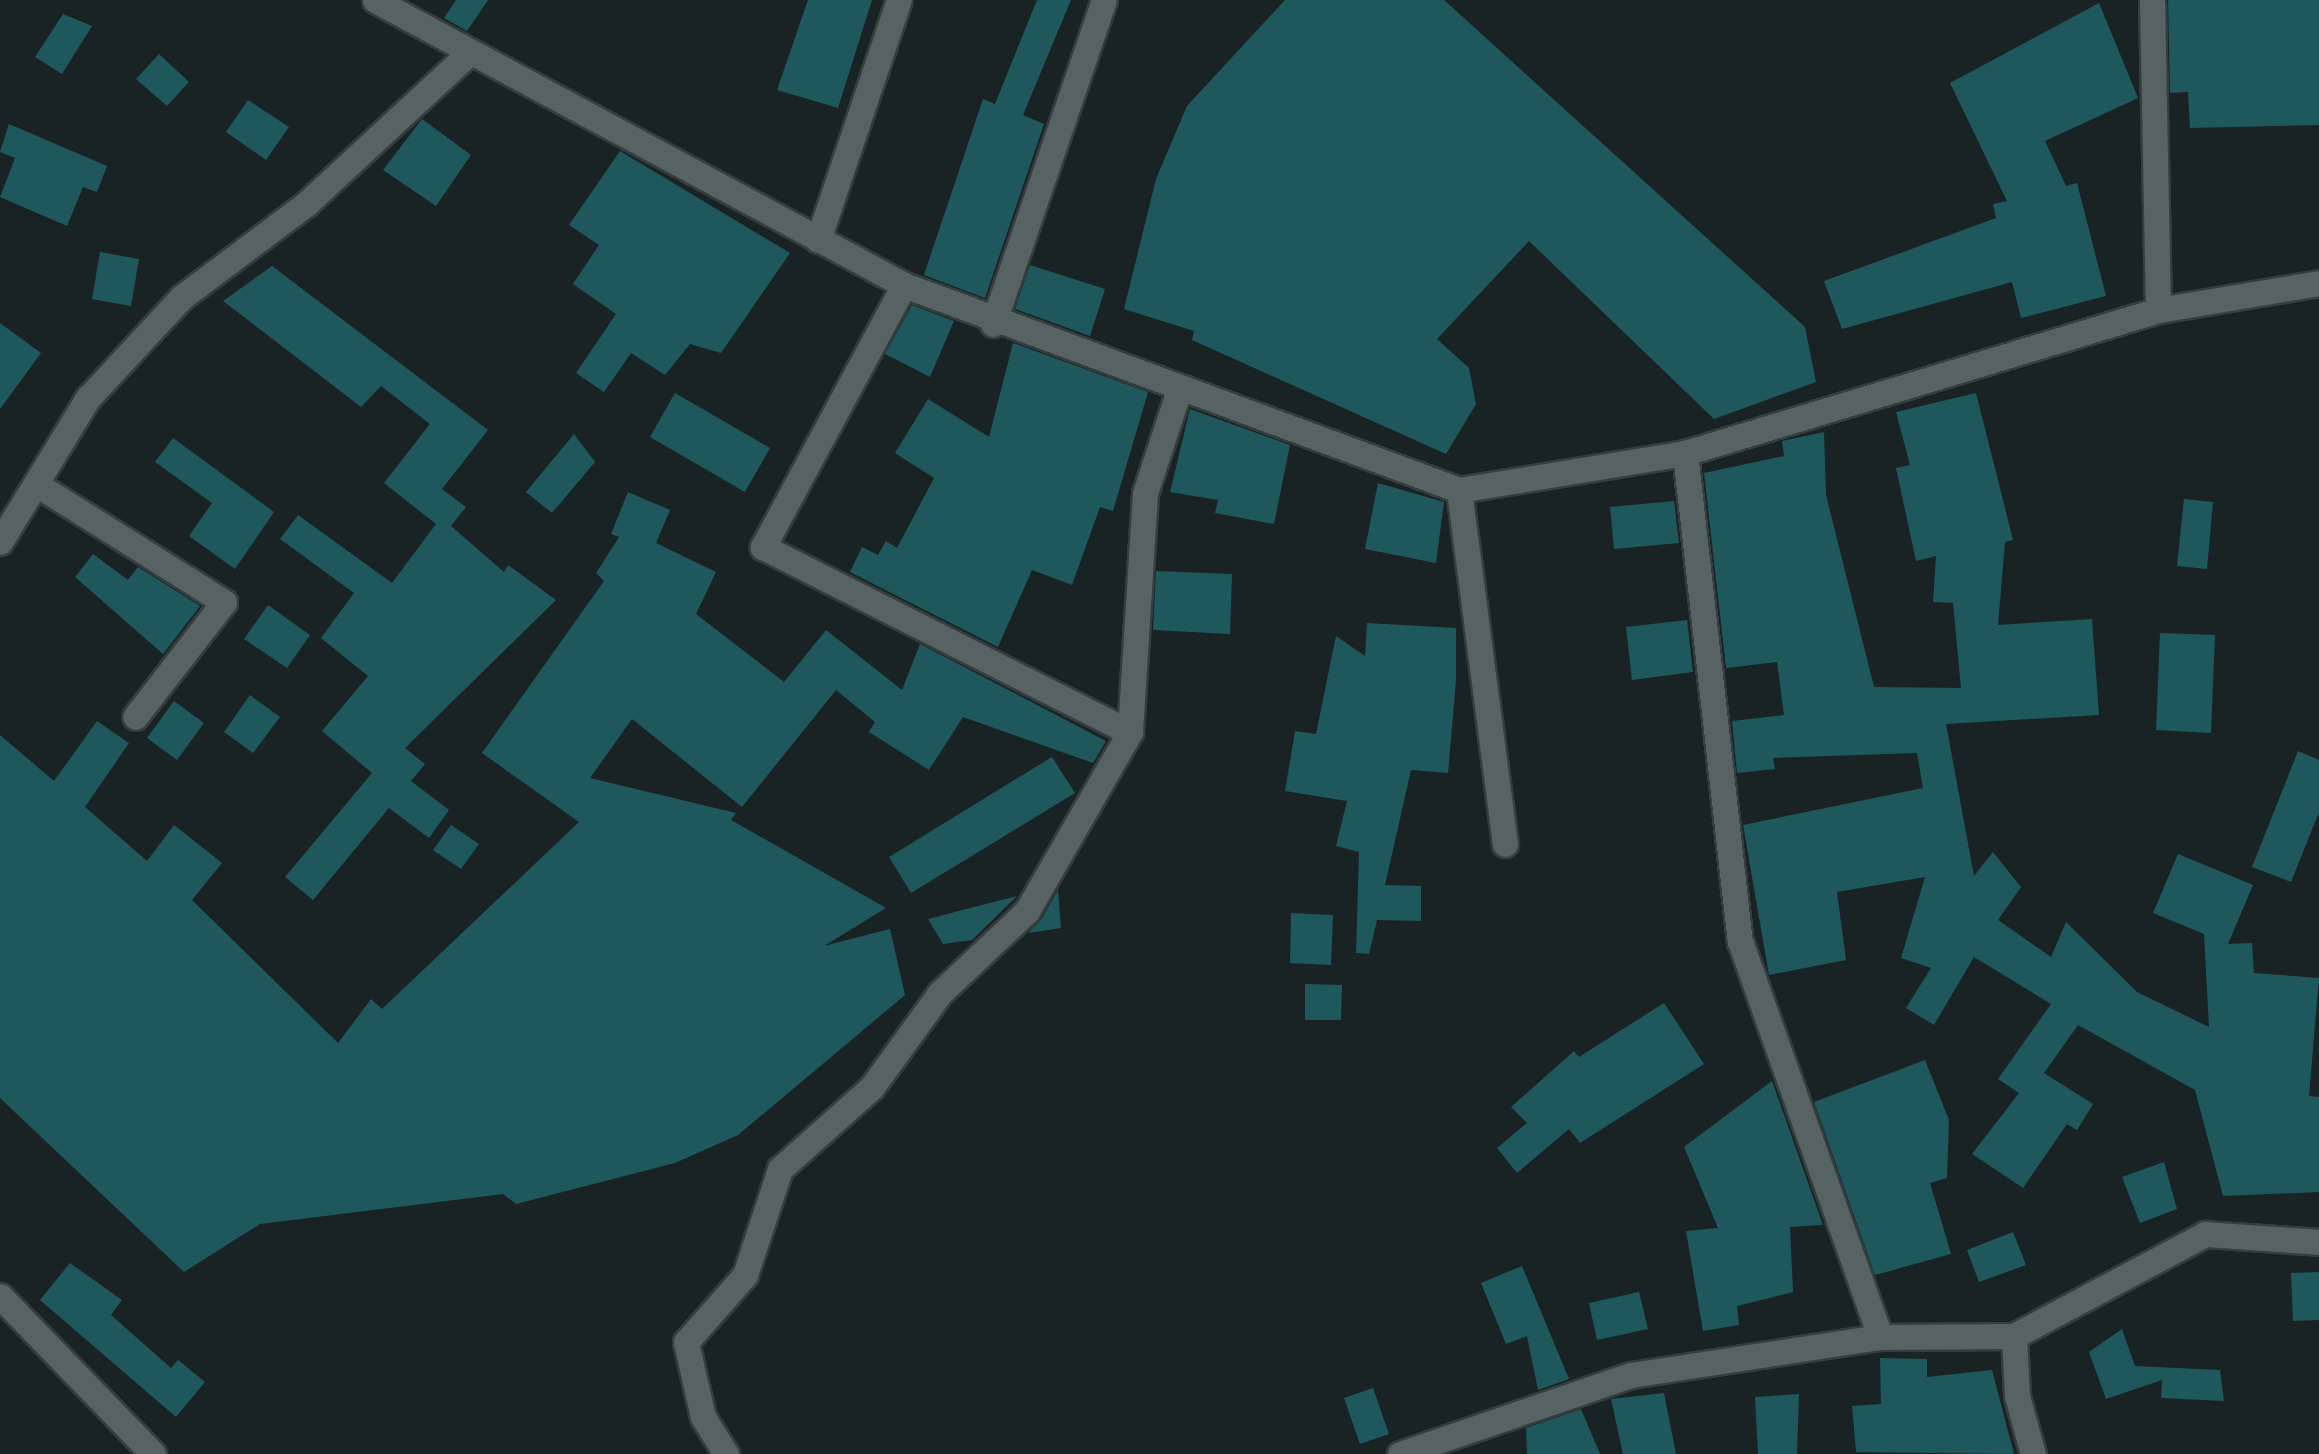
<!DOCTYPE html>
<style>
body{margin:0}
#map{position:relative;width:2319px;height:1454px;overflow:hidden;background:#1a2324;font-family:"Asap Condensed",sans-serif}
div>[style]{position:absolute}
.building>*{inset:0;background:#1e585d}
.roads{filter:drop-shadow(2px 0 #363d3e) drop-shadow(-2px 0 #363d3e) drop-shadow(0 2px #363d3e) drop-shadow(0 -2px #363d3e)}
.minor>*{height:25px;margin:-12.5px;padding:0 12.5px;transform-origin:12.5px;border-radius:12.5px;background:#576262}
span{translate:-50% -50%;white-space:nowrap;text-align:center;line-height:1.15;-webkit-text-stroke:8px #111a1a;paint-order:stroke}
</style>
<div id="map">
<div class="building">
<i style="clip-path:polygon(456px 0,488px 0,467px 31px,444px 18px)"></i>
<i style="clip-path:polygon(808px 0,872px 0,838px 108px,777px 90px)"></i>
<i style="clip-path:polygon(1037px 0,1071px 0,1023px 115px,1044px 124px,985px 298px,924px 275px,983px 99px,995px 104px)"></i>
<i style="clip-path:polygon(1285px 0,1444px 0,1805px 327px,1816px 382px,1714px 419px,1529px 241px,1437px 339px,1469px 368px,1476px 404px,1446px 454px,1192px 340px,1194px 331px,1124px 309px,1156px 179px,1187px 106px)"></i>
<i style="clip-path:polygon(2168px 0,2319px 0,2319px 125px,2190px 128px,2188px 92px,2170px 93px)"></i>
<i style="clip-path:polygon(2099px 3px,2138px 98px,2045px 141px,2066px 186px,2077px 183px,2106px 296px,2021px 318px,2012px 282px,1842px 329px,1824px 281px,1996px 218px,1993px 204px,2007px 201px,1950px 83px)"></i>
<i style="clip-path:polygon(63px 14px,92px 26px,62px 74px,35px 57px)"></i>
<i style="clip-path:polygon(159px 54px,189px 82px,167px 106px,136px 79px)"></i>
<i style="clip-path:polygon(248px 100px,289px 127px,266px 160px,226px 132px)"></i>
<i style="clip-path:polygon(422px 119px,471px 155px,436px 206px,383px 170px)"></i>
<i style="clip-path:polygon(9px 124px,107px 166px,97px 192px,83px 187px,67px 226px,0 197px,15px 158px,0 152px)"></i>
<i style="clip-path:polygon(620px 151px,790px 253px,721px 353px,690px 344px,665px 375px,631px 353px,604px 392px,576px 373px,616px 314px,573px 284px,599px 245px,569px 225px)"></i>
<i style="clip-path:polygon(100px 252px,139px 259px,131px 306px,92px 299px)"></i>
<i style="clip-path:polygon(1030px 265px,1105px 289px,1090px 336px,1015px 309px)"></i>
<i style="clip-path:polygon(272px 266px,488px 430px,442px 489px,466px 507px,451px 526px,504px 572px,508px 565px,556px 600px,405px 748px,425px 764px,411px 781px,449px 810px,429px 838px,389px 808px,313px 900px,285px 877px,372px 773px,322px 731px,368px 676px,321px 638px,354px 593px,280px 539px,298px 515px,392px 583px,436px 524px,384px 483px,430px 424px,381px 386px,361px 407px,223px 301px)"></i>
<i style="clip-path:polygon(912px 305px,954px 321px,930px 377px,885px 354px)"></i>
<i style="clip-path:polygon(0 323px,41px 353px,0 409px)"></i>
<i style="clip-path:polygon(1013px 343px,1148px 392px,1113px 511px,1100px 507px,1072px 585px,1032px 570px,998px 647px,850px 572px,862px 547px,878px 555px,886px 541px,897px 548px,934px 478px,895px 453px,928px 399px,989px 437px)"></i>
<i style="clip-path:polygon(675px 393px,770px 448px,745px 492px,650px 437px)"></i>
<i style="clip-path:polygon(1976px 393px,2013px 540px,2005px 542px,1998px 625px,2092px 619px,2099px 715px,1946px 724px,1974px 876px,1993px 852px,2021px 887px,1998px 920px,2051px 957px,2066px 922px,2137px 992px,2209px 1027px,2204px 934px,2153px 913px,2178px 854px,2253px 885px,2228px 944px,2252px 943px,2254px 973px,2319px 978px,2309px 1096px,2319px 1097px,2319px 1192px,2223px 1196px,2195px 1090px,2078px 1025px,2044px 1073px,2093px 1104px,2077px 1130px,2067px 1124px,2023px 1188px,1972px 1154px,2019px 1093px,1998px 1079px,2051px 1004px,1974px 957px,1934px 1025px,1906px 1008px,1931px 968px,1901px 958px,1925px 877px,1837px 892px,1846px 960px,1769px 975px,1743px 825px,1923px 788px,1917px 753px,1773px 758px,1775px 769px,1737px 773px,1732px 721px,1784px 715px,1777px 662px,1726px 668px,1704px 473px,1784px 456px,1782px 441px,1824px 432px,1826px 495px,1874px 687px,1961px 688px,1953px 603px,1933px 602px,1936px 556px,1916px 561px,1896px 468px,1910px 465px,1896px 412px)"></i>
<i style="clip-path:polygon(1190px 409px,1290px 445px,1274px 524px,1215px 513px,1218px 500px,1170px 492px)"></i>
<i style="clip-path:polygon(574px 434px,595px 462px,552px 513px,526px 492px)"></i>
<i style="clip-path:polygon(173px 438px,274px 512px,235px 569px,189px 536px,212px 503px,155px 462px)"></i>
<i style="clip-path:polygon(1378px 483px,1444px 502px,1436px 563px,1365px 549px)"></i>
<i style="clip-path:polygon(628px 492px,670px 510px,656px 543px,716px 572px,696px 614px,784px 682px,826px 630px,902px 690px,920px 644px,1106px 741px,1093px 763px,963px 717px,929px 770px,869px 732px,875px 722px,836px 690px,742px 807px,632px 719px,590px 778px,736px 813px,731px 820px,886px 908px,824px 946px,890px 929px,905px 995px,738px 1135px,675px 1163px,516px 1204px,503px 1194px,260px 1224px,184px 1272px,0 1098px,0 735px,54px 781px,97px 721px,129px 743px,85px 807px,147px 861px,174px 825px,222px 863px,192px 900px,338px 1043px,371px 999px,382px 1009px,579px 822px,482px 753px,604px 581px,596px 573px,619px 537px,611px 534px)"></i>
<i style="clip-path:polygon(2184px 499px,2213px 502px,2207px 569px,2177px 566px)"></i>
<i style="clip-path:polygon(1674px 501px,1679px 543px,1614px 549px,1610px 507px)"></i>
<i style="clip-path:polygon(93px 554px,128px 580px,138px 567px,200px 606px,163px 654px,75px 577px)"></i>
<i style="clip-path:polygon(1156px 571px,1232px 574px,1230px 634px,1153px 630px)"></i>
<i style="clip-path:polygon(268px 605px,310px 635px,287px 668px,244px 639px)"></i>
<i style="clip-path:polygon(1687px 620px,1693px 672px,1632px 680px,1626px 627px)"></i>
<i style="clip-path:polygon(1367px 623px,1456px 628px,1456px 681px,1448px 773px,1411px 770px,1385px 885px,1421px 886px,1421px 921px,1377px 920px,1369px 954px,1356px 953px,1359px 852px,1336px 846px,1347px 801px,1285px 791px,1295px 731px,1316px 734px,1336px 636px,1365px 656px)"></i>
<i style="clip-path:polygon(2160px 633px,2215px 635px,2211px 733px,2156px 730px)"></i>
<i style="clip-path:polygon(250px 695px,280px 717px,253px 753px,224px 732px)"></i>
<i style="clip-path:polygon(174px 701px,204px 723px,177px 760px,147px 738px)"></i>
<i style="clip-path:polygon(2298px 751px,2319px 760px,2319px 812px,2291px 882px,2252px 867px)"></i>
<i style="clip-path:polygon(1052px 757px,1075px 793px,911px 893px,889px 857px)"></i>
<i style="clip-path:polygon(451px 825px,479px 844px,461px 869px,433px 850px)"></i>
<i style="clip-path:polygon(1058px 890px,1061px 928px,1028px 933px,1041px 920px)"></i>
<i style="clip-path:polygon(1017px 896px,972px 940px,943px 944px,928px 919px)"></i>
<i style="clip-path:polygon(1291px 913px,1333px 915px,1331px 965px,1290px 963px)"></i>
<i style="clip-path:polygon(1305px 984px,1342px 985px,1341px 1020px,1305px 1020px)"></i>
<i style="clip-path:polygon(1664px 1003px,1704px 1064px,1580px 1143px,1569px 1129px,1517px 1173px,1497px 1148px,1527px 1123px,1511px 1107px,1574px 1051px,1579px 1057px)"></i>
<i style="clip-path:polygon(1925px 1060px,1949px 1120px,1947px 1178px,1930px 1183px,1951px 1254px,1875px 1275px,1814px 1102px)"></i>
<i style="clip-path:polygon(1772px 1081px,1823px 1225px,1790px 1227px,1793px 1292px,1737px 1306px,1739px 1325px,1703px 1331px,1686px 1231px,1718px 1228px,1684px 1147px)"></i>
<i style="clip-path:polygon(2164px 1162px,2177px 1209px,2140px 1223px,2122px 1177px)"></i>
<i style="clip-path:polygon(2013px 1232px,2026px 1265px,1979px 1282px,1967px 1250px)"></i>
<i style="clip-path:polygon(70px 1263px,122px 1300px,111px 1315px,171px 1368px,178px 1360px,205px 1382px,176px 1417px,40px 1300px)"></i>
<i style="clip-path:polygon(1522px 1266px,1569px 1379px,1538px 1390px,1527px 1336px,1506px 1344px,1481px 1283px)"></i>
<i style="clip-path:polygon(2319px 1272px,2319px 1320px,2293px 1321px,2291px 1273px)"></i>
<i style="clip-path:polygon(1639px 1292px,1648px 1329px,1597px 1340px,1589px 1303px)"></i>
<i style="clip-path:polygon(2122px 1329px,2135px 1366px,2220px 1370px,2224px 1401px,2161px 1398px,2162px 1380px,2106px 1399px,2089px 1352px)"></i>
<i style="clip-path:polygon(1880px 1358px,1927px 1359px,1927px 1377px,1992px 1370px,2014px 1454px,1856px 1452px,1852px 1406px,1881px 1404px)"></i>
<i style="clip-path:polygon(1373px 1388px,1389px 1434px,1360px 1444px,1344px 1398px)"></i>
<i style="clip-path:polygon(1664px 1393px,1676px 1454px,1623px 1454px,1611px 1399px)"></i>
<i style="clip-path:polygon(1799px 1394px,1797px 1454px,1758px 1454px,1755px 1397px)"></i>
<i style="clip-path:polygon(1581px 1409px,1600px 1454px,1527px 1454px,1526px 1428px)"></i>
</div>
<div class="roads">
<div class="minor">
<i style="left:375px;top:0;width:601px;rotate:28.31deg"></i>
<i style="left:904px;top:285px;width:298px;rotate:118.3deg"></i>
<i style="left:763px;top:547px;width:411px;rotate:26.8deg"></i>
<i style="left:2152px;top:0;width:310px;rotate:88.9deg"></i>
<i style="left:818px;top:240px;width:253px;rotate:-71.4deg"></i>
<i style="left:904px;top:285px;width:592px;rotate:20.27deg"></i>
<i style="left:1459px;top:490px;width:229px;rotate:-9.3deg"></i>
<i style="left:1685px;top:453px;width:494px;rotate:-16.8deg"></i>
<i style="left:2158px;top:310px;width:163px;rotate:-9.5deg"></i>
<i style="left:993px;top:324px;width:342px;rotate:-71.1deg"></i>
<i style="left:1685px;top:453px;width:491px;rotate:83.6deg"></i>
<i style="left:1740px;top:941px;width:420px;rotate:70.5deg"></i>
<i style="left:36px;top:484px;width:222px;rotate:32.1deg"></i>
<i style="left:224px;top:602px;width:145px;rotate:127.7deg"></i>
<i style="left:1459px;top:490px;width:357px;rotate:82.6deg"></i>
<i style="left:0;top:542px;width:169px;rotate:-58.6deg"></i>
<i style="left:88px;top:398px;width:138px;rotate:-47.1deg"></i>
<i style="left:182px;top:297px;width:155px;rotate:-36.9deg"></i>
<i style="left:306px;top:204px;width:222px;rotate:-42.8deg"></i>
<i style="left:0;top:1296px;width:220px;rotate:45.9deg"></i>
<i style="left:2014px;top:1336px;width:60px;rotate:87.1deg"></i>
<i style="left:2017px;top:1396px;width:60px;rotate:74.6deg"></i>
<i style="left:726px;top:1454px;width:44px;rotate:-121.9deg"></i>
<i style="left:703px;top:1417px;width:77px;rotate:-102.8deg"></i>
<i style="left:686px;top:1342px;width:89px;rotate:-48.6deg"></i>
<i style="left:745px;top:1275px;width:112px;rotate:-71.7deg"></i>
<i style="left:780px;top:1169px;width:123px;rotate:-41.7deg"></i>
<i style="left:872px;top:1087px;width:116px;rotate:-54.1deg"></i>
<i style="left:940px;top:993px;width:120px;rotate:-43.3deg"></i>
<i style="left:1027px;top:911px;width:207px;rotate:-60.1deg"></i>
<i style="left:1130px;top:732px;width:239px;rotate:-86.4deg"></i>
<i style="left:1145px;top:493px;width:108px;rotate:-71.7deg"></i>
<i style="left:1400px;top:1454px;width:244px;rotate:-18.9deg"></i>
<i style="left:1631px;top:1375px;width:252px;rotate:-8.7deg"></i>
<i style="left:1880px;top:1337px;width:134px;rotate:-0.4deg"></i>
<i style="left:2014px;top:1336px;width:217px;rotate:-28.1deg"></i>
<i style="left:2205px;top:1234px;width:114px;rotate:4deg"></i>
</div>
</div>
</div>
